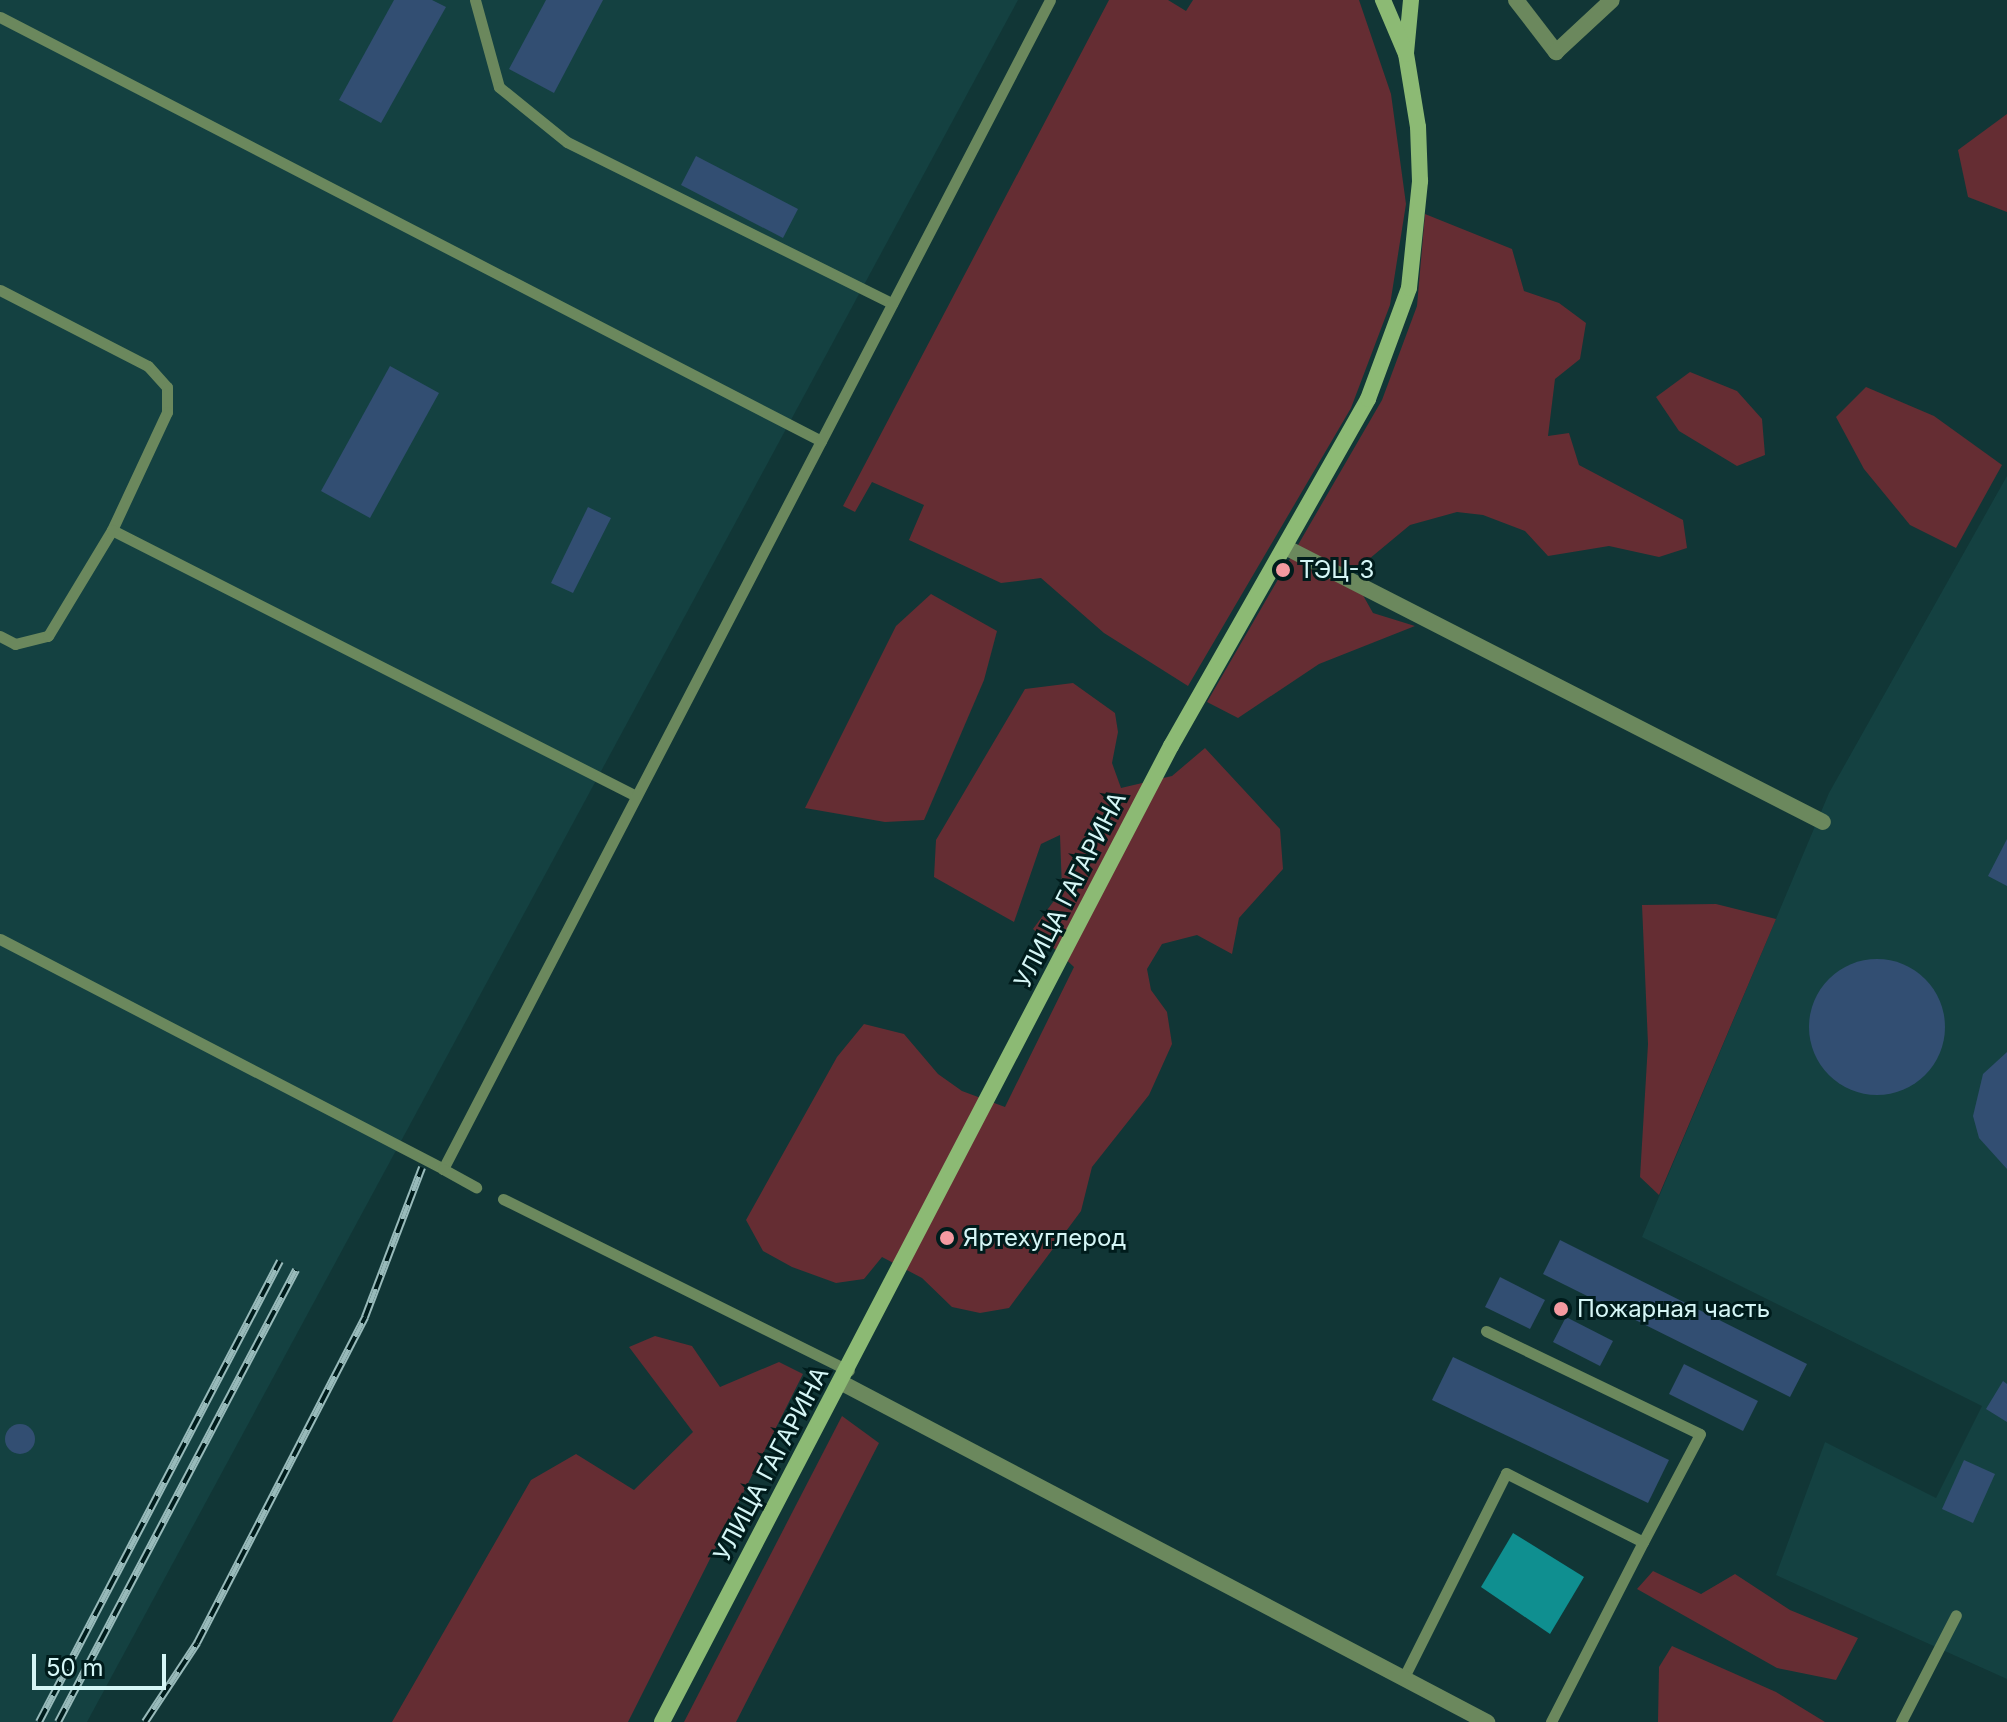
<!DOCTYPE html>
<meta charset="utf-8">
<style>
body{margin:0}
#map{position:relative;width:2007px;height:1722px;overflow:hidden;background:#113636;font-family:Inter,sans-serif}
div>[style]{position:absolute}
.built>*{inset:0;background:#144141}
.green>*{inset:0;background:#652d33}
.water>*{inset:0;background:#0f8f90}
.building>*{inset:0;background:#324e72}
.round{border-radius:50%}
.lane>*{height:11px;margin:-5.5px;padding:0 5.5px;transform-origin:5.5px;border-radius:5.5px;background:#6b885d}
.street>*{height:16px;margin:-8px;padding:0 8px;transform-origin:8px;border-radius:8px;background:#6b885d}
.secondary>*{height:16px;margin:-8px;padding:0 8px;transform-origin:8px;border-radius:8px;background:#8cba74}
.rail>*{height:8px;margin-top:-4px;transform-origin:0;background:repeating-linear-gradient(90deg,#001c1c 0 15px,#98baba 0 30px);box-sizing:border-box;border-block:2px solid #98baba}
.dots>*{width:22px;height:22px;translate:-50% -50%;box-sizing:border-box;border:4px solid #001c1c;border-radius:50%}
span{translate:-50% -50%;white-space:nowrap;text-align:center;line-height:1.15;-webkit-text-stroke:6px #001c1c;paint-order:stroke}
.poi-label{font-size:24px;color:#d5f6f6}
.left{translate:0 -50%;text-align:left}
.street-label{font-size:24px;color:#d5f6f6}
.scale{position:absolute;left:32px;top:1654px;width:134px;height:36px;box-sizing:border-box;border:4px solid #d5f6f6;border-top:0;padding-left:10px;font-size:24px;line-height:28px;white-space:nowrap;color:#d5f6f6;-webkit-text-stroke:6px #001c1c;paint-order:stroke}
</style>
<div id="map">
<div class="built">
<i style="clip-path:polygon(0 0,1018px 0,87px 1722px,0 1722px)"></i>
<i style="clip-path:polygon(2007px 476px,2007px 1679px,1776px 1575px,1825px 1442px,1936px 1498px,1982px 1406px,1642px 1237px,1829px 793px)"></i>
</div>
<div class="green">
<i style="clip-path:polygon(1109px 0,1168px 0,1186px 11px,1193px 0,1359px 0,1391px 94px,1406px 204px,1390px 305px,1351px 408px,1188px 686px,1104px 633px,1041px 578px,1001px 583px,909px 540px,924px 505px,872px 482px,855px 512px,843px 506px)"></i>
<i style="clip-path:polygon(2007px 114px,2007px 212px,1968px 197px,1958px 150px)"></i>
<i style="clip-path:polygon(1425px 214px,1512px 249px,1524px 291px,1559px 303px,1586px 323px,1580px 359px,1555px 379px,1548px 436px,1569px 433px,1579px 465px,1683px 520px,1687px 548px,1659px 557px,1609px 546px,1548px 556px,1525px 531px,1483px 515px,1457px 512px,1410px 525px,1351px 574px,1373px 613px,1415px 626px,1319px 664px,1238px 718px,1207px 702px,1382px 400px,1417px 306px)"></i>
<i style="clip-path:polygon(1690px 372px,1737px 391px,1762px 419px,1765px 455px,1737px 466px,1679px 431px,1656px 397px)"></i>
<i style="clip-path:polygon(1866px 387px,1934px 416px,2002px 465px,1956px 548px,1910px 525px,1864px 469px,1836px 417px)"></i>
<i style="clip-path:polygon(931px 594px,997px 631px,984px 680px,924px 820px,885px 822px,805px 808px,896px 626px)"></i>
<i style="clip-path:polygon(1073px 683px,1115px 713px,1118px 732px,1112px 763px,1121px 788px,1172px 776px,1205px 748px,1280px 829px,1283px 869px,1239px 918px,1232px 954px,1197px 935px,1162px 944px,1147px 969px,1151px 990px,1167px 1012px,1172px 1044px,1149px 1095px,1092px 1167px,1081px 1211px,1009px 1308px,980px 1313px,952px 1307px,922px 1278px,882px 1257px,864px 1279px,836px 1283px,792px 1267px,763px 1251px,746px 1220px,837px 1057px,864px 1024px,904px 1034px,938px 1074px,962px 1091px,1005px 1107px,1074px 967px,1033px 929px,1062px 890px,1060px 835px,1041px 844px,1014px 922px,934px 877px,936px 840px,1025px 689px)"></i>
<i style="clip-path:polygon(1716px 904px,1776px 919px,1659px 1195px,1640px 1177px,1648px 1044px,1642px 905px)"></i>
<i style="clip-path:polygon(655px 1336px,692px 1346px,720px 1387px,779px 1362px,803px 1374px,628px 1722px,392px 1722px,531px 1480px,576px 1454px,634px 1490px,693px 1432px,629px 1347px)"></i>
<i style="clip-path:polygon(842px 1416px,879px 1443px,736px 1722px,684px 1722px)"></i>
<i style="clip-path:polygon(1653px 1571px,1701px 1594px,1735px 1574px,1790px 1610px,1858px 1638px,1836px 1680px,1777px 1668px,1637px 1589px)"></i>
<i style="clip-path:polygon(1672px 1646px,1776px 1692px,1825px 1722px,1658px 1722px,1659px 1667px)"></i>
</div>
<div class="water">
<i style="clip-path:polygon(1513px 1533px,1584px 1577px,1550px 1634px,1481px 1587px)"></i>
</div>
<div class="building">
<i style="clip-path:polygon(394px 0,432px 0,446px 7px,381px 123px,339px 100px)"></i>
<i style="clip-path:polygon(546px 0,603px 0,554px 93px,509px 69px)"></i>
<i style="clip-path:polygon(696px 156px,798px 209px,783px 238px,681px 185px)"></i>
<i style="clip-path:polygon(390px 366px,439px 393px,370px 518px,321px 491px)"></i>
<i style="clip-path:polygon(588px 507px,611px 518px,573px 593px,551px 583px)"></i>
<i style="clip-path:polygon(2007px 839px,2007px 886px,1988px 876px)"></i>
<i class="round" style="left:1809px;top:959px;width:136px;height:136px"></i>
<i style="clip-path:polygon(2007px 1052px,2007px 1169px,1979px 1138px,1973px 1116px,1983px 1074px)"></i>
<i style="clip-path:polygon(1560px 1240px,1807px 1364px,1790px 1397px,1543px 1274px)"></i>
<i style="clip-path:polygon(1500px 1277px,1545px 1300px,1530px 1329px,1485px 1307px)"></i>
<i style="clip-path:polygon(1566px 1317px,1613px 1341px,1600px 1366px,1553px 1342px)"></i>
<i style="clip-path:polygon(1453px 1357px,1669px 1460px,1648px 1503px,1432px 1400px)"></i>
<i style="clip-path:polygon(1684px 1364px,1758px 1401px,1743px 1431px,1669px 1394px)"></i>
<i style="clip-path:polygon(2003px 1381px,2007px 1384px,2007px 1422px,1986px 1409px)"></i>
<i class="round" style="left:5px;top:1424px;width:30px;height:30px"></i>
<i style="clip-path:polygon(1964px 1460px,1995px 1474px,1973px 1523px,1942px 1509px)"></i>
</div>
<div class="lane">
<i style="left:475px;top:0;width:90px;rotate:74.6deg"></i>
<i style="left:499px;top:87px;width:87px;rotate:39deg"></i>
<i style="left:567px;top:142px;width:363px;rotate:26.4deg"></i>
<i style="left:0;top:17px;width:924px;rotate:27.31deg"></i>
<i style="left:0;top:290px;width:166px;rotate:27.2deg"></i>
<i style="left:148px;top:366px;width:28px;rotate:48deg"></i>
<i style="left:167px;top:387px;width:25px;rotate:90deg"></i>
<i style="left:167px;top:412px;width:130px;rotate:115deg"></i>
<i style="left:0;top:636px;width:17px;rotate:28deg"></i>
<i style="left:15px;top:644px;width:34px;rotate:-14deg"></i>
<i style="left:48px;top:636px;width:124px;rotate:-58.9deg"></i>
<i style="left:112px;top:530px;width:588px;rotate:26.91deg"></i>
<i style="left:0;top:939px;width:499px;rotate:27.4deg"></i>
<i style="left:443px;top:1169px;width:1317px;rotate:-62.56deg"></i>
<i style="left:443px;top:1169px;width:38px;rotate:29deg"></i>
<i style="left:503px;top:1199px;width:386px;rotate:26.4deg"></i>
<i style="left:1486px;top:1331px;width:237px;rotate:25.7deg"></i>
<i style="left:1700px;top:1434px;width:122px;rotate:117.8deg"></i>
<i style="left:1403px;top:1679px;width:230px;rotate:-63.4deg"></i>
<i style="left:1506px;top:1473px;width:153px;rotate:26.7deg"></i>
<i style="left:1643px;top:1542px;width:202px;rotate:117.1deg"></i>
<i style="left:1901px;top:1722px;width:120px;rotate:-62.8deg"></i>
</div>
<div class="street">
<i style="left:1516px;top:0;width:66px;rotate:52.4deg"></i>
<i style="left:1556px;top:52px;width:76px;rotate:-42.9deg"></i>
<i style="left:1285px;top:547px;width:604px;rotate:27.07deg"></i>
<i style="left:842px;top:1383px;width:729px;rotate:27.73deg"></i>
</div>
<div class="secondary">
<i style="left:1406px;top:53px;width:53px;rotate:-84.6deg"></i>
<i style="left:662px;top:1722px;width:1101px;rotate:-62.46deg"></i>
<i style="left:1171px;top:746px;width:399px;rotate:-60.4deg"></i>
<i style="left:1368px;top:399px;width:118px;rotate:-69.7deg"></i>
<i style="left:1409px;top:288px;width:108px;rotate:-84.1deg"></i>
<i style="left:1420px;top:181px;width:54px;rotate:-92.1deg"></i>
<i style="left:1418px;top:127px;width:74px;rotate:-99.3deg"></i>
<i style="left:1406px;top:54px;width:59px;rotate:-113.1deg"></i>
</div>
<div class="rail">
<i style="left:39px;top:1722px;width:520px;rotate:-62.4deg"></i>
<i style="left:58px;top:1722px;width:511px;rotate:-62.23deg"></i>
<i style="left:145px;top:1722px;width:95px;rotate:-56.6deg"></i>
<i style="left:197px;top:1643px;width:367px;rotate:-62.7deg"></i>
<i style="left:365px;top:1317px;width:160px;rotate:-69.1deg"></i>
</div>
<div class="dots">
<i style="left:1283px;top:570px;background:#f49aa1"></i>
<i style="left:947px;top:1238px;background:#f49aa1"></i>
<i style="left:1561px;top:1309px;background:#f49aa1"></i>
</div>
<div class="poi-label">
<span class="left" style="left:1299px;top:570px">ТЭЦ-3</span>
<span class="left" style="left:963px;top:1238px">Яртехуглерод</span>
<span class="left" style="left:1577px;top:1309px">Пожарная часть</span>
</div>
<div class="street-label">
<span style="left:1070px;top:890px;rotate:-63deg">УЛИЦА ГАГАРИНА</span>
<span style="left:771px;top:1464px;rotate:-62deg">УЛИЦА ГАГАРИНА</span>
</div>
<div class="scale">50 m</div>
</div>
